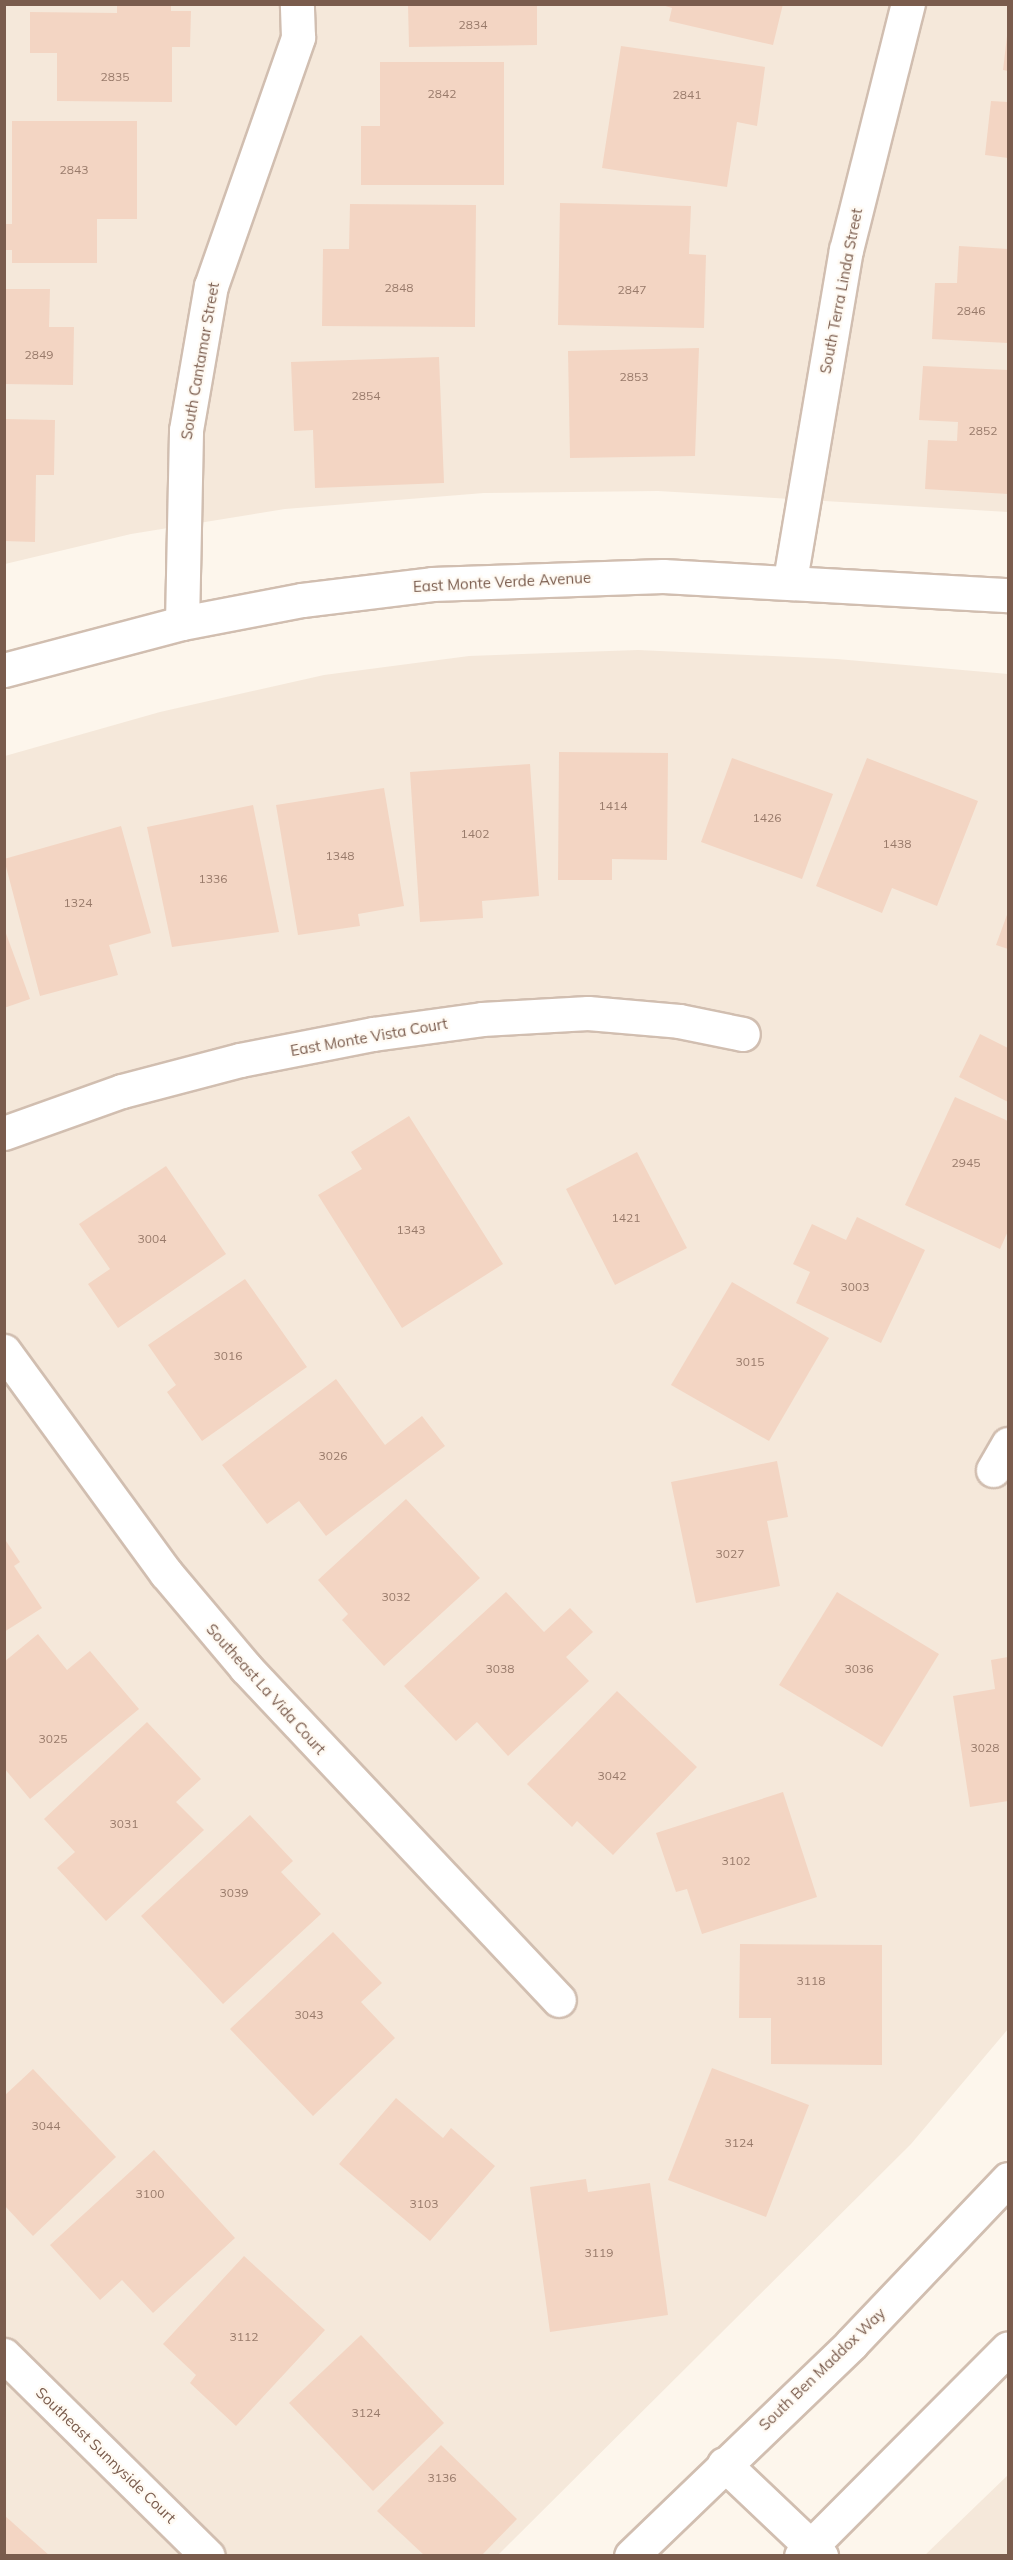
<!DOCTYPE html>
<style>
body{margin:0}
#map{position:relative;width:1013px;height:2560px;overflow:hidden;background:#fdf6ec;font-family:Mulish,sans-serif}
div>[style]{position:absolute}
.residential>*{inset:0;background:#f5e8da}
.building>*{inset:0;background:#f3d5c3}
.roads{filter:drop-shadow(2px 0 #d1beb0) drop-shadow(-2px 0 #d1beb0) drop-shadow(0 2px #d1beb0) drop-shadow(0 -2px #d1beb0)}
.street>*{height:33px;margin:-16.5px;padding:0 16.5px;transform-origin:16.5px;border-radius:16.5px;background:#fff}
.secondary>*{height:33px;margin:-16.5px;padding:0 16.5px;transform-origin:16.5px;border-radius:16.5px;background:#fff}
span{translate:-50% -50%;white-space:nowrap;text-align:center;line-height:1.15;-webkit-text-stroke:4.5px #fffaf3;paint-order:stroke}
.number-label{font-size:12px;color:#987a6a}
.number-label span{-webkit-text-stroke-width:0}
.street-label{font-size:15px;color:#7a5c4d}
.frame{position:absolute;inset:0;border:6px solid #7a5c4d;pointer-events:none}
</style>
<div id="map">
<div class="residential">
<i style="clip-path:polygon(4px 5px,1008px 5px,1008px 512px,658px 491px,484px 493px,285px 509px,131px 534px,5px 564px)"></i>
<i style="clip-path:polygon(638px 650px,837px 659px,1008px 674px,1008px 2029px,911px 2144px,498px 2555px,5px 2556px,5px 756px,160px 712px,324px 675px,469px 656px)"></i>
<i style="clip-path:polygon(1008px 2475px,1008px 2555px,925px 2555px)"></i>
</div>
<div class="building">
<i style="clip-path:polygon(117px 4px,171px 4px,171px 11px,191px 11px,190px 47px,172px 47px,172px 102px,57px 101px,57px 53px,30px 53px,30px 12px,117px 13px)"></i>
<i style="clip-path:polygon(408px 4px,537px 4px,537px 45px,409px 47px)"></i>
<i style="clip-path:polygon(783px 4px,773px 45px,669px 21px,672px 8px,662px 5px)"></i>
<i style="clip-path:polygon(1007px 36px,1008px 36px,1008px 71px,1003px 70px)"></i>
<i style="clip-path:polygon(621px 46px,765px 67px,757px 126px,737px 122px,727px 187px,602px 168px)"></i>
<i style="clip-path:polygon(380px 62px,504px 62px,504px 185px,361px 185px,361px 126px,380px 126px)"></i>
<i style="clip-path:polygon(991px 101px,1008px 102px,1008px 158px,985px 155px)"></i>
<i style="clip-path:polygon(12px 121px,137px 121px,137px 219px,97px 219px,97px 263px,12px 263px,12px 250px,4px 250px,4px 224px,12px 224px)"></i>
<i style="clip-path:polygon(560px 203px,691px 206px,689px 254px,706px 255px,704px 328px,558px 325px)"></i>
<i style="clip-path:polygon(350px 204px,476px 205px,475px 327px,322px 326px,323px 249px,349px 249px)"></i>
<i style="clip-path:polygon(959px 246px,1008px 249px,1008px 343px,932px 339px,935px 283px,957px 283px)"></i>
<i style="clip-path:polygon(4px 289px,50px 289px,49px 327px,74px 327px,73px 385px,4px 384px)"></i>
<i style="clip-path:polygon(699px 348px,695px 456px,570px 458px,568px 351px)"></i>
<i style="clip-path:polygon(439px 357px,444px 483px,315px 488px,313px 430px,294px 431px,291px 362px)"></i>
<i style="clip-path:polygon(923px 366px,1008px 370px,1008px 494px,925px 489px,928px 440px,957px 441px,958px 422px,919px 420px)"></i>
<i style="clip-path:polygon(4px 419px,55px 420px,54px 475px,36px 475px,35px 542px,4px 541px)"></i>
<i style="clip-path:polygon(559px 752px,668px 753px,667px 860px,612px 859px,612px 880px,558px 880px)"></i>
<i style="clip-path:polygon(732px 758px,833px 794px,802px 879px,701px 842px)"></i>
<i style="clip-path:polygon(867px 758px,978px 801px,937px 906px,892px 888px,882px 913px,816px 886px)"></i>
<i style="clip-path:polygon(530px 764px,539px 896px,482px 901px,483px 918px,420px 922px,410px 772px)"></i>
<i style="clip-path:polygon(384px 788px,404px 906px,358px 914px,360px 926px,298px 935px,276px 805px)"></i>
<i style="clip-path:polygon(253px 805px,279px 932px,172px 947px,147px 827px)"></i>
<i style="clip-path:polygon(121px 826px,151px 933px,109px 945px,118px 975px,40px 996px,4px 859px)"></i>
<i style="clip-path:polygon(1008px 912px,1008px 949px,996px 945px)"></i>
<i style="clip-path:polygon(4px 928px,30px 999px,4px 1008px)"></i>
<i style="clip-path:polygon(980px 1034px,1008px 1048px,1008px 1102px,959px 1077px)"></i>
<i style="clip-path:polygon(955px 1097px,1008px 1121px,1008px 1231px,1000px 1249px,905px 1205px)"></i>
<i style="clip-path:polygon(409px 1116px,503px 1264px,402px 1328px,318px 1195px,362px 1169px,351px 1152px)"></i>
<i style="clip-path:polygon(637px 1152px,687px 1248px,615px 1285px,566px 1189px)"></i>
<i style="clip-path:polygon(166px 1166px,226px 1254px,118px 1328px,88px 1284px,110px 1269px,79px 1224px)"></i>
<i style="clip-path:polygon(857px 1217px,925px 1250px,881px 1343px,796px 1303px,810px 1272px,793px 1264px,812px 1224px,846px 1240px)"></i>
<i style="clip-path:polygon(245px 1279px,307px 1367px,202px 1441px,167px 1392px,176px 1385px,148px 1345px)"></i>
<i style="clip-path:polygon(732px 1282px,829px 1338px,769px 1441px,671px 1385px)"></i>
<i style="clip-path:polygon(336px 1379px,385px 1445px,422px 1416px,445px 1446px,326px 1536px,299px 1501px,267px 1524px,222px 1465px)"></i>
<i style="clip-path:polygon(777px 1461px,788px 1517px,767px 1521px,780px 1586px,696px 1603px,671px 1482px)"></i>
<i style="clip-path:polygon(406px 1499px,480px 1578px,384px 1666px,342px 1620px,348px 1614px,318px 1580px)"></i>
<i style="clip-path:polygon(4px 1538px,20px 1562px,14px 1566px,42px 1608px,4px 1632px)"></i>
<i style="clip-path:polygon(506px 1592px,544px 1632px,570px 1608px,593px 1632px,566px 1657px,589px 1681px,508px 1756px,477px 1722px,456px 1741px,404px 1686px)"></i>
<i style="clip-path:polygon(837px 1592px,939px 1654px,882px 1747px,779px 1685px)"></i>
<i style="clip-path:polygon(38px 1634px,67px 1670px,90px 1651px,139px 1709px,30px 1799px,4px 1768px,4px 1662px)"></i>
<i style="clip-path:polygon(1008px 1657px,1008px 1801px,970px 1807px,953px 1696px,995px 1689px,991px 1660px)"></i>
<i style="clip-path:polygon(617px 1691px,697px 1767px,613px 1855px,577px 1821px,572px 1827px,527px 1784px)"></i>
<i style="clip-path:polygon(147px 1722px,201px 1779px,176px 1802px,204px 1830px,106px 1921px,57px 1868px,75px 1852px,44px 1819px)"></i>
<i style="clip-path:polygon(783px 1792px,817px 1897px,702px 1934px,687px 1889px,676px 1892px,656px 1833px)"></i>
<i style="clip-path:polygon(250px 1815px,293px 1861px,281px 1872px,321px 1914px,223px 2004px,141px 1916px)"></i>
<i style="clip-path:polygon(333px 1932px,382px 1983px,361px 2002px,395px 2038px,313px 2116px,230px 2029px)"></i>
<i style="clip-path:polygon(740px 1944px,882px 1945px,882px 2065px,771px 2064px,771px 2018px,739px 2018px)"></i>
<i style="clip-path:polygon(712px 2068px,809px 2105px,766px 2217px,668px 2180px)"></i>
<i style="clip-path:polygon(33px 2069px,116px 2157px,33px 2236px,4px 2205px,4px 2096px)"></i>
<i style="clip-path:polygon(396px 2098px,443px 2138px,451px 2128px,495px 2166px,430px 2241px,339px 2164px)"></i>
<i style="clip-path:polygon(154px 2150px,235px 2238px,153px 2313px,122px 2280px,100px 2300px,50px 2245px)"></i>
<i style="clip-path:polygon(586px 2179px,588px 2192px,650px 2183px,668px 2315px,550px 2332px,530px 2187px)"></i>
<i style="clip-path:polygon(244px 2256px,325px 2330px,236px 2426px,190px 2383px,196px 2375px,163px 2344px)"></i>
<i style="clip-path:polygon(361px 2335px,444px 2423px,373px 2491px,289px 2403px)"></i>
<i style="clip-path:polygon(441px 2445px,517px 2519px,481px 2556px,425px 2556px,377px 2511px)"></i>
<i style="clip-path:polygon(4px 2515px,50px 2556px,4px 2556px)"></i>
</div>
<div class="roads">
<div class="street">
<i style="left:790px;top:580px;width:335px;rotate:-80.4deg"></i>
<i style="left:846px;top:250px;width:254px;rotate:-75.9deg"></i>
<i style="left:182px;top:623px;width:193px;rotate:-88.8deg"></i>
<i style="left:186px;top:430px;width:146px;rotate:-80.2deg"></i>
<i style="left:211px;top:286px;width:264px;rotate:-70.7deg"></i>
<i style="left:298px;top:37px;width:33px;rotate:-92deg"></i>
<i style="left:4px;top:670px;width:184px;rotate:-14.8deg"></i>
<i style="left:182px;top:623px;width:122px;rotate:-10.9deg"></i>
<i style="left:302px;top:600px;width:131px;rotate:-7deg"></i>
<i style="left:432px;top:584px;width:231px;rotate:-2deg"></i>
<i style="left:663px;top:576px;width:346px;rotate:3.2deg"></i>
<i style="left:4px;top:1133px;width:125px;rotate:-19.6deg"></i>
<i style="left:122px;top:1091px;width:122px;rotate:-14.7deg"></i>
<i style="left:240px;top:1060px;width:136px;rotate:-11.1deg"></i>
<i style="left:373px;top:1034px;width:110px;rotate:-7.8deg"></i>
<i style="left:482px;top:1019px;width:106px;rotate:-3.2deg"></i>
<i style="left:588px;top:1013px;width:91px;rotate:5deg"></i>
<i style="left:679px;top:1021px;width:65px;rotate:11.5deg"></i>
<i style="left:4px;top:1351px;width:275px;rotate:53.9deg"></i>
<i style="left:166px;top:1573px;width:124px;rotate:49.9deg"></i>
<i style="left:246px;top:1668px;width:456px;rotate:46.7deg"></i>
<i style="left:993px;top:1470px;width:30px;rotate:-60deg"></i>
<i style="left:4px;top:2355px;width:286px;rotate:44.6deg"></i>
<i style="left:724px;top:2464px;width:134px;rotate:43.5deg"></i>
</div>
<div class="secondary">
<i style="left:631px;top:2556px;width:306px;rotate:-43.9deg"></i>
<i style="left:851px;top:2344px;width:228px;rotate:-46.4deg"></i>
<i style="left:801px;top:2556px;width:293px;rotate:-45.1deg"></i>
</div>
</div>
<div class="number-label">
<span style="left:473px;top:25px">2834</span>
<span style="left:115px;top:77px">2835</span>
<span style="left:442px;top:94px">2842</span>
<span style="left:687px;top:95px">2841</span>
<span style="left:74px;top:170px">2843</span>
<span style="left:399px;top:288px">2848</span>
<span style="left:632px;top:290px">2847</span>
<span style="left:971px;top:311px">2846</span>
<span style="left:39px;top:355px">2849</span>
<span style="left:634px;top:377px">2853</span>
<span style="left:366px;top:396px">2854</span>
<span style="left:983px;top:431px">2852</span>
<span style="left:613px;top:806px">1414</span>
<span style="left:767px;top:818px">1426</span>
<span style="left:475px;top:834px">1402</span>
<span style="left:897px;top:844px">1438</span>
<span style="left:340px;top:856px">1348</span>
<span style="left:213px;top:879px">1336</span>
<span style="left:78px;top:903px">1324</span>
<span style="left:966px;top:1163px">2945</span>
<span style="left:626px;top:1218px">1421</span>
<span style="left:411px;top:1230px">1343</span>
<span style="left:152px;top:1239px">3004</span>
<span style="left:855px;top:1287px">3003</span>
<span style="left:228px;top:1356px">3016</span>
<span style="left:750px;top:1362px">3015</span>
<span style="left:333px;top:1456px">3026</span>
<span style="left:730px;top:1554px">3027</span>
<span style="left:396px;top:1597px">3032</span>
<span style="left:500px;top:1669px">3038</span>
<span style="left:859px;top:1669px">3036</span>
<span style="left:53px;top:1739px">3025</span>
<span style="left:985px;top:1748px">3028</span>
<span style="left:612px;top:1776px">3042</span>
<span style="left:124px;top:1824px">3031</span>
<span style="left:736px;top:1861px">3102</span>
<span style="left:234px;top:1893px">3039</span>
<span style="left:811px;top:1981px">3118</span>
<span style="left:309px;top:2015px">3043</span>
<span style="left:46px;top:2126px">3044</span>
<span style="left:739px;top:2143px">3124</span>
<span style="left:150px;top:2194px">3100</span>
<span style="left:424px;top:2204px">3103</span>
<span style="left:599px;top:2253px">3119</span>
<span style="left:244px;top:2337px">3112</span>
<span style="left:366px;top:2413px">3124</span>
<span style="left:442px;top:2478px">3136</span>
</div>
<div class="street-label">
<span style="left:841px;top:291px;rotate:-79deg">South Terra Linda Street</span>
<span style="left:200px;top:361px;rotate:-80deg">South Cantamar Street</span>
<span style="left:502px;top:582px;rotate:-3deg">East Monte Verde Avenue</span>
<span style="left:369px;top:1037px;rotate:-10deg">East Monte Vista Court</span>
<span style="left:266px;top:1689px;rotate:48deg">Southeast La Vida Court</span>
<span style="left:822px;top:2369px;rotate:-44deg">South Ben Maddox Way</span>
<span style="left:106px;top:2455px;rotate:44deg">Southeast Sunnyside Court</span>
</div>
<div class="frame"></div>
</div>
